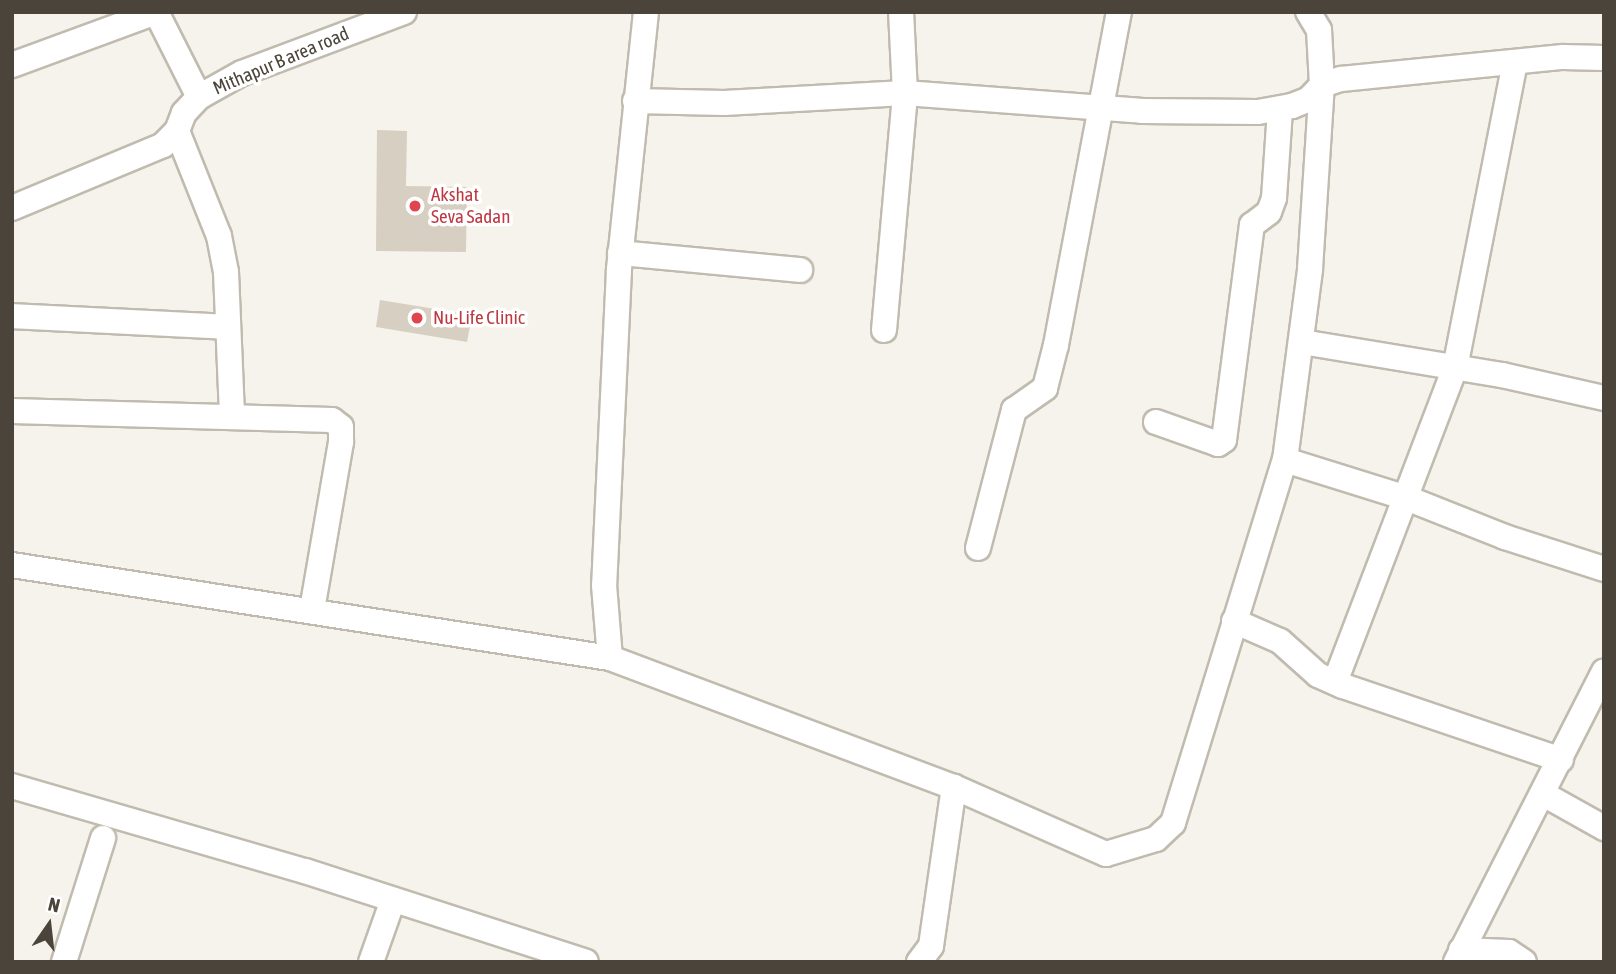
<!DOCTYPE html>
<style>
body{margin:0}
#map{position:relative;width:1616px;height:974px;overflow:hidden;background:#f5f3ec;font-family:"Asap Condensed",sans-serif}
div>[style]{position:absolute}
.building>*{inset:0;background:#d7cfc2}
.roads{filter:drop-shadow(2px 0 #c1bbaf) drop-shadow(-2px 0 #c1bbaf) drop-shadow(0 2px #c1bbaf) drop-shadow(0 -2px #c1bbaf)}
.minor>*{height:24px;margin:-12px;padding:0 12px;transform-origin:12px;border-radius:12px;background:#fff}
.dots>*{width:19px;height:19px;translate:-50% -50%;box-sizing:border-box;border:4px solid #fff;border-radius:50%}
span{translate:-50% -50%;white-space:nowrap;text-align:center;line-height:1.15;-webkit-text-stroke:7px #fff;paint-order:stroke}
.street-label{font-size:19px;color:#4a443a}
.health-label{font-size:19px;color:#be3a42}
.left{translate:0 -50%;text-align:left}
.frame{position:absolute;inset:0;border:14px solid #4a443a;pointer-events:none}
.north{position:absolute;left:14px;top:890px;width:70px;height:70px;-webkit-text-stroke:5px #fff;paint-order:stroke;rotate:14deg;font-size:19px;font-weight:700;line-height:28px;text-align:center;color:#4a443a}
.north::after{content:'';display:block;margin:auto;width:24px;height:32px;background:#4a443a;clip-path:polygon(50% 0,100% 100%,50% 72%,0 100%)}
</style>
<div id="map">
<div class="building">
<i style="clip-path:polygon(377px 130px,407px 131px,406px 186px,467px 187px,466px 252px,376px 251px)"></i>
<i style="clip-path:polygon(380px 300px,472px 315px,467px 342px,376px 327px)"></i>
</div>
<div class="roads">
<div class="minor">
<i style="left:646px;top:12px;width:259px;rotate:96deg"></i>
<i style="left:619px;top:270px;width:315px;rotate:92.7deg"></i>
<i style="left:604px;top:585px;width:73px;rotate:85.3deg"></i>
<i style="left:610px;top:658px;width:367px;rotate:20.6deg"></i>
<i style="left:954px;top:787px;width:166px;rotate:23.8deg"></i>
<i style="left:1106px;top:854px;width:52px;rotate:-16.7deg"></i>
<i style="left:1156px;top:839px;width:23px;rotate:-43deg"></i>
<i style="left:1173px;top:823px;width:380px;rotate:-72.9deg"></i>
<i style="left:1285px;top:460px;width:193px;rotate:-82.5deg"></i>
<i style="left:1310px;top:269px;width:184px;rotate:-86.3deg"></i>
<i style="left:1322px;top:85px;width:55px;rotate:-93.1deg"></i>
<i style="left:1319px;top:30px;width:21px;rotate:-121deg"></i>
<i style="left:12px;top:65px;width:153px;rotate:-20.2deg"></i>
<i style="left:199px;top:97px;width:49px;rotate:-29.2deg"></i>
<i style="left:242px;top:73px;width:173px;rotate:-20.6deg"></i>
<i style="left:635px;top:101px;width:89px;rotate:1.3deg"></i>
<i style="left:724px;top:103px;width:181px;rotate:-3.2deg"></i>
<i style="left:905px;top:93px;width:238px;rotate:4.3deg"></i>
<i style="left:1142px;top:111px;width:116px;rotate:0.5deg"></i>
<i style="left:1258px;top:112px;width:35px;rotate:-10deg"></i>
<i style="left:1292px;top:106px;width:18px;rotate:-22deg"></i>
<i style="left:1309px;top:99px;width:19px;rotate:-47deg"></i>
<i style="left:1322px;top:85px;width:20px;rotate:-18deg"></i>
<i style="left:1341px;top:79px;width:223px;rotate:-5.7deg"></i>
<i style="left:1563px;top:57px;width:41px;rotate:1.4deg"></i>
<i style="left:177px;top:131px;width:113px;rotate:68.2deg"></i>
<i style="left:219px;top:236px;width:37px;rotate:79deg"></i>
<i style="left:226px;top:272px;width:144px;rotate:87.6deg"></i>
<i style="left:12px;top:208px;width:164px;rotate:-22.6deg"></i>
<i style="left:163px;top:145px;width:20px;rotate:-45deg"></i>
<i style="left:177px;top:131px;width:19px;rotate:-69deg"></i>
<i style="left:184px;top:113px;width:22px;rotate:-47deg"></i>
<i style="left:199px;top:97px;width:95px;rotate:-116.8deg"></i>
<i style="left:620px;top:253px;width:181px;rotate:5.4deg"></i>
<i style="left:12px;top:316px;width:216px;rotate:2.9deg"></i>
<i style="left:884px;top:330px;width:238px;rotate:-84.9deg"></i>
<i style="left:905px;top:93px;width:81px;rotate:-92.8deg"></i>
<i style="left:1302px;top:342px;width:203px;rotate:9.4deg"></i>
<i style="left:1502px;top:375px;width:105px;rotate:12.7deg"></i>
<i style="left:12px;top:411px;width:320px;rotate:1.6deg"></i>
<i style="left:332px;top:420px;width:11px;rotate:38deg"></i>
<i style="left:341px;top:427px;width:15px;rotate:90deg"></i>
<i style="left:341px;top:442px;width:170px;rotate:99.8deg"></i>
<i style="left:1156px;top:422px;width:66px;rotate:19.5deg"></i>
<i style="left:1218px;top:444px;width:7px;rotate:-34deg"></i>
<i style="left:1224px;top:440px;width:217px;rotate:-82.6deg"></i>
<i style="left:1252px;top:225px;width:21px;rotate:-37deg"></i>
<i style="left:1269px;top:212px;width:15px;rotate:-70deg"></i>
<i style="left:1274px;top:198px;width:88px;rotate:-86.1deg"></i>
<i style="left:1285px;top:460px;width:125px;rotate:17.3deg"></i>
<i style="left:1404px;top:497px;width:109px;rotate:21.6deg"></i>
<i style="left:1505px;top:537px;width:104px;rotate:17.9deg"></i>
<i style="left:978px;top:548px;width:143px;rotate:-75.4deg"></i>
<i style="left:1014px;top:410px;width:38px;rotate:-35deg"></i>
<i style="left:1045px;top:388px;width:44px;rotate:-75.7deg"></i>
<i style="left:1056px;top:345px;width:339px;rotate:-79.3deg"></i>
<i style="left:12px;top:565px;width:605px;rotate:8.84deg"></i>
<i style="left:1234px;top:621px;width:50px;rotate:23.5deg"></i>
<i style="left:1280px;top:641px;width:51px;rotate:41.8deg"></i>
<i style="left:1318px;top:675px;width:27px;rotate:24deg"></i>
<i style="left:1343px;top:686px;width:230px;rotate:18.7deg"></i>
<i style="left:1335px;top:682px;width:336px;rotate:-69.1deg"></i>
<i style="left:1455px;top:368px;width:311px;rotate:-78.9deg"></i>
<i style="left:12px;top:786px;width:305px;rotate:16.2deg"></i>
<i style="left:305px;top:871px;width:295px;rotate:17.9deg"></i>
<i style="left:1545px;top:795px;width:68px;rotate:29.2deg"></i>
<i style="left:1461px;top:950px;width:48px;rotate:2.4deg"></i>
<i style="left:1509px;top:952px;width:18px;rotate:34deg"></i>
<i style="left:64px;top:962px;width:130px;rotate:-72.5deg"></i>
<i style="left:371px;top:962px;width:66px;rotate:-70.5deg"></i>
<i style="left:919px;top:962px;width:20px;rotate:-53deg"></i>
<i style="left:931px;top:946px;width:161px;rotate:-81.8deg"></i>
<i style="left:1456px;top:962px;width:326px;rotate:-63deg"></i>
</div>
</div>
<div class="dots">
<i style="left:415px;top:206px;background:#e0444e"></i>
<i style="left:417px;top:318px;background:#e0444e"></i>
</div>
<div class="street-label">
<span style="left:281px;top:61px;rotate:-23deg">Mithapur B area road</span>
</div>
<div class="health-label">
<span class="left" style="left:431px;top:206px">Akshat<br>Seva Sadan</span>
<span class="left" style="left:433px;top:318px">Nu-Life Clinic</span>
</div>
<div class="frame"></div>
<div class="north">N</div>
</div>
